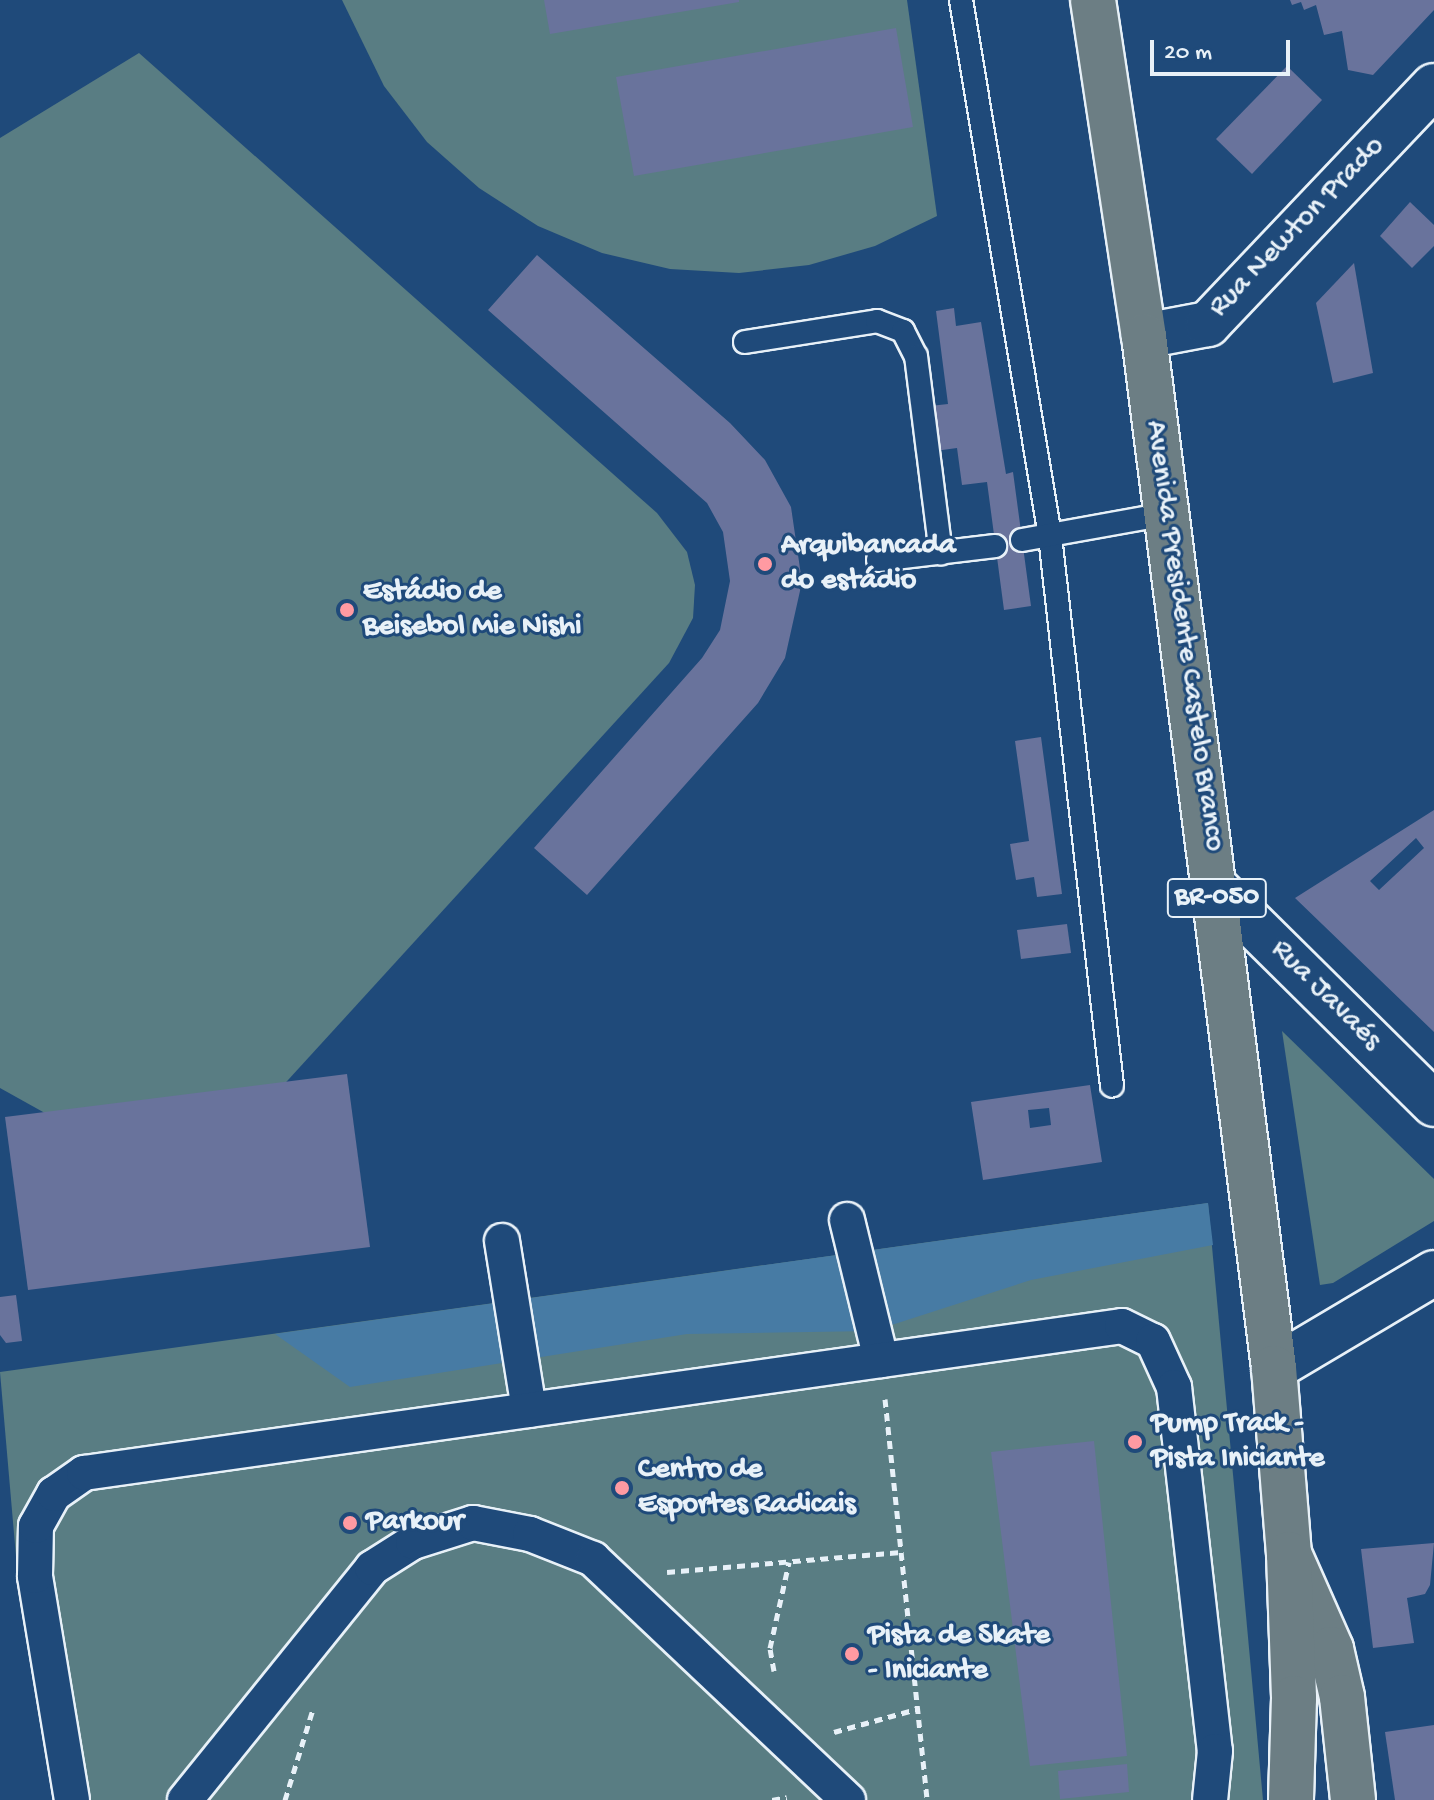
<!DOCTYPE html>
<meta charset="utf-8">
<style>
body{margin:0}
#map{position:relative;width:1434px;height:1800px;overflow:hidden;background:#1f4a7a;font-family:"Gochi Hand",sans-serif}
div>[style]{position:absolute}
.green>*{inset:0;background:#597d83}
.water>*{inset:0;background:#477ba4}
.building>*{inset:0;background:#69739c}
.path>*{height:5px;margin-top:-2.5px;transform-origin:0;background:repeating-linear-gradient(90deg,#e8f1f8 0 8px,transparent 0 14px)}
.roads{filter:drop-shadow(2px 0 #e8f1f8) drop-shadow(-2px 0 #e8f1f8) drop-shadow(0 2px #e8f1f8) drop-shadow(0 -2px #e8f1f8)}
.service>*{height:22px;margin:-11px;padding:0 11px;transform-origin:11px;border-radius:11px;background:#1f4a7a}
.pedestrian>*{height:34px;margin:-17px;padding:0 17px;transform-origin:17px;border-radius:17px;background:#1f4a7a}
.minor>*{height:44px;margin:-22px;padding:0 22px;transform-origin:22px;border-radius:22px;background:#1f4a7a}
.primary>*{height:44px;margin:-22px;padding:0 22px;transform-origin:22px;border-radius:22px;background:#6c7e84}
.trunk>*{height:44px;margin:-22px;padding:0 22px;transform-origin:22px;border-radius:22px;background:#6c7e84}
.dots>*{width:22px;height:22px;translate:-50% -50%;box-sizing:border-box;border:4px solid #1f4a7a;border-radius:50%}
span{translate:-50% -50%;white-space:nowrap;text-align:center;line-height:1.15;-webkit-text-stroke:6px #1f4a7a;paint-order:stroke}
.shield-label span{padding:2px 6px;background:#1f4a7a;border:2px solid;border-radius:6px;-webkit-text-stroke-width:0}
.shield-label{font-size:28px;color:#e8f1f8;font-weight:700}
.street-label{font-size:30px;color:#e8f1f8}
.poi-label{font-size:30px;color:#e8f1f8;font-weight:700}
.left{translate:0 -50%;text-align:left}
.scale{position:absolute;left:1150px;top:40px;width:140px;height:36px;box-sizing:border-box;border:4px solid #e8f1f8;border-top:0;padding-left:10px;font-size:24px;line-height:28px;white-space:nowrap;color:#e8f1f8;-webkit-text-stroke:6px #1f4a7a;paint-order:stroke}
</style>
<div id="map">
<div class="green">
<i style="clip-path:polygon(342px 0,907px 0,937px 216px,875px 246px,809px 265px,739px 273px,670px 269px,602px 253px,538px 226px,479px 188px,427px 142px,384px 86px)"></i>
<i style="clip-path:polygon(139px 53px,657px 513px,687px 552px,695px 585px,693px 618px,669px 663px,215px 1160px,70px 1127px,0 1088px,0 138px)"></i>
<i style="clip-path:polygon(1282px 1031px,1434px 1179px,1434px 1221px,1333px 1283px,1320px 1285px)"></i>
<i style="clip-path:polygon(1208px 1203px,1263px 1800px,61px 1800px,17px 1568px,0 1372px)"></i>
</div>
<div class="water">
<i style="clip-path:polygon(1208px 1203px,1213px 1245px,1031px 1280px,873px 1331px,687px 1334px,350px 1387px,275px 1334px)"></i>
</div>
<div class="building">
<i style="clip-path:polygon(544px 0,739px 0,739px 2px,550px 34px)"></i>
<i style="clip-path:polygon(1290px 0,1434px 0,1434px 10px,1373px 75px,1348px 70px,1342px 31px,1324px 35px,1316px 5px,1304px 10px,1301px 2px,1292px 5px)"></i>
<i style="clip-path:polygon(896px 28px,913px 127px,634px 176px,616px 77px)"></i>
<i style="clip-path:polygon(1287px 66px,1322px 100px,1252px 174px,1216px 139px)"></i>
<i style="clip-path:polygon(1410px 202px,1434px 225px,1434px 246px,1412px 268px,1380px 236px)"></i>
<i style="clip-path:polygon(537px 255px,730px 423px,765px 460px,791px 507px,802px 582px,785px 658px,758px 703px,587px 895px,534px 848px,702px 658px,720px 630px,730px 581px,723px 532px,707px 503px,488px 310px)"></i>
<i style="clip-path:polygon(1354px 263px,1373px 373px,1333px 383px,1316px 303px)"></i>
<i style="clip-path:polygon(954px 308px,956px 326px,981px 322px,1006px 474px,1013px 472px,1031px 606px,1004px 610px,987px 482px,962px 485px,957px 448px,935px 451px,930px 406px,948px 404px,936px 311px)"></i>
<i style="clip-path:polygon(1041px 737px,1062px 894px,1037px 897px,1034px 877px,1016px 880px,1010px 844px,1029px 841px,1015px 741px)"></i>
<i style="clip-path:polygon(evenodd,1434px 810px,1434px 1032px,1295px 898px,1434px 810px,1416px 838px,1424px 848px,1379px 890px,1370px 881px,1416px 838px)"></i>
<i style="clip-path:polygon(1067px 924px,1071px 953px,1021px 959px,1017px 930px)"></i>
<i style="clip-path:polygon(347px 1074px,370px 1247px,28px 1290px,5px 1117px)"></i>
<i style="clip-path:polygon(evenodd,1090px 1085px,1102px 1162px,983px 1180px,971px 1102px,1090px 1085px,1049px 1108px,1051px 1125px,1030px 1128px,1028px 1110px,1049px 1108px)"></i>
<i style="clip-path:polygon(16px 1295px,22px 1341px,6px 1343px,0 1335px,0 1297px)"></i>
<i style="clip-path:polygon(1094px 1441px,1127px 1756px,1030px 1766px,991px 1452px)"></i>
<i style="clip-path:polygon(1434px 1543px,1430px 1585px,1425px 1594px,1407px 1598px,1414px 1643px,1373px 1648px,1361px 1549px)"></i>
<i style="clip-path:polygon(1434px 1725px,1434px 1800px,1395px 1800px,1385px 1732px)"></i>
<i style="clip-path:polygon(1127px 1764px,1129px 1792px,1060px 1799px,1058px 1771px)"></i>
</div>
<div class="path">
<i style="left:885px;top:1399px;width:403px;rotate:84deg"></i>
<i style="left:667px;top:1572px;width:235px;rotate:-4.9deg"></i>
<i style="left:774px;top:1671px;width:23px;rotate:-100deg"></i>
<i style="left:770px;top:1648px;width:88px;rotate:-77.5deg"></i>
<i style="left:834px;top:1732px;width:86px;rotate:-15.5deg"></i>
<i style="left:285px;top:1800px;width:95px;rotate:-72.9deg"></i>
<i style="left:772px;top:1800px;width:15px;rotate:-11deg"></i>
</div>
<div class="roads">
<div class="service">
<i style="left:961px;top:0;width:543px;rotate:80.57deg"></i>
<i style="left:1050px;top:536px;width:553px;rotate:83.57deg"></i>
<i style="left:745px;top:342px;width:134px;rotate:-9deg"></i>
<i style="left:877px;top:321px;width:28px;rotate:21deg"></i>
<i style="left:903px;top:331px;width:28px;rotate:63deg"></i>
<i style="left:916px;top:356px;width:199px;rotate:82.8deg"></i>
<i style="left:1022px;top:540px;width:146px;rotate:-10.2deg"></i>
<i style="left:878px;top:560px;width:118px;rotate:-6.8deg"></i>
</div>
<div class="pedestrian">
<i style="left:847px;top:1220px;width:144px;rotate:76.3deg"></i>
<i style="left:502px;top:1241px;width:171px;rotate:80.9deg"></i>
<i style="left:72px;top:1800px;width:227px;rotate:-99.4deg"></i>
<i style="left:35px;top:1576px;width:50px;rotate:-88.9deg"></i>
<i style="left:36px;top:1526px;width:37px;rotate:-61deg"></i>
<i style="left:54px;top:1494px;width:37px;rotate:-35deg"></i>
<i style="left:84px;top:1473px;width:1048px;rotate:-8.06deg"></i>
<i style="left:1122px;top:1326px;width:34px;rotate:26deg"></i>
<i style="left:1153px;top:1341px;width:51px;rotate:65.5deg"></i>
<i style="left:1174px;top:1387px;width:366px;rotate:83.6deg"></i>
<i style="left:1215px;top:1751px;width:49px;rotate:95.8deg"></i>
<i style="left:185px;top:1800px;width:298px;rotate:-51.1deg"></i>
<i style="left:372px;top:1568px;width:49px;rotate:-32.4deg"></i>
<i style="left:413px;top:1542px;width:63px;rotate:-17.6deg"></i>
<i style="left:473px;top:1523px;width:58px;rotate:10.9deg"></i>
<i style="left:530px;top:1534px;width:68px;rotate:21.6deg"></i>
<i style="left:593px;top:1559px;width:351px;rotate:43.4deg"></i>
</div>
<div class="minor">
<i style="left:1144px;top:336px;width:65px;rotate:-10.6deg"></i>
<i style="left:1208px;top:324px;width:328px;rotate:-46.5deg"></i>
<i style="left:1216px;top:888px;width:307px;rotate:44.7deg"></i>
<i style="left:1274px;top:1368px;width:186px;rotate:-30.7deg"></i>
</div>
<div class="primary">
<i style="left:1289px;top:1554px;width:104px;rotate:66.1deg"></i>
<i style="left:1331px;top:1649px;width:49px;rotate:77.1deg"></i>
<i style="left:1342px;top:1697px;width:104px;rotate:83.9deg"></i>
</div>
<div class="trunk">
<i style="left:1093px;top:0;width:340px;rotate:81.4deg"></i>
<i style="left:1144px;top:336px;width:1040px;rotate:82.82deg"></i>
<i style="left:1274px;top:1368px;width:187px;rotate:85.4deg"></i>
<i style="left:1289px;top:1554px;width:144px;rotate:88deg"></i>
<i style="left:1294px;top:1698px;width:102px;rotate:91.7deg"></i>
</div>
</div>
<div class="dots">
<i style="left:765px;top:564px;background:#ff9aa2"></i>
<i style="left:347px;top:610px;background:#ff9aa2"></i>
<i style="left:1135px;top:1442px;background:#ff9aa2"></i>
<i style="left:622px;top:1488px;background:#ff9aa2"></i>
<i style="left:350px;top:1523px;background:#ff9aa2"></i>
<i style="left:852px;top:1654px;background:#ff9aa2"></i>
</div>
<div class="shield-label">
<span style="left:1217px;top:898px">BR-050</span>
</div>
<div class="street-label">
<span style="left:1298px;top:228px;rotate:-46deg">Rua Newton Prado</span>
<span style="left:1183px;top:636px;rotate:82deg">Avenida Presidente Castelo Branco</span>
<span style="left:1325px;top:996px;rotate:45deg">Rua Javaés</span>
</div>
<div class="poi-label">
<span class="left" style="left:781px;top:564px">Arquibancada<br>do estádio</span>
<span class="left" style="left:363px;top:610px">Estádio de<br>Beisebol Mie Nishi</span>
<span class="left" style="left:1151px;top:1442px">Pump Track -<br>Pista Iniciante</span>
<span class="left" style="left:638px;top:1488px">Centro de<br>Esportes Radicais</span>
<span class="left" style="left:366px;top:1523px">Parkour</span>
<span class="left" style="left:868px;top:1654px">Pista de Skate<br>- Iniciante</span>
</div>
<div class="scale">20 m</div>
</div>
